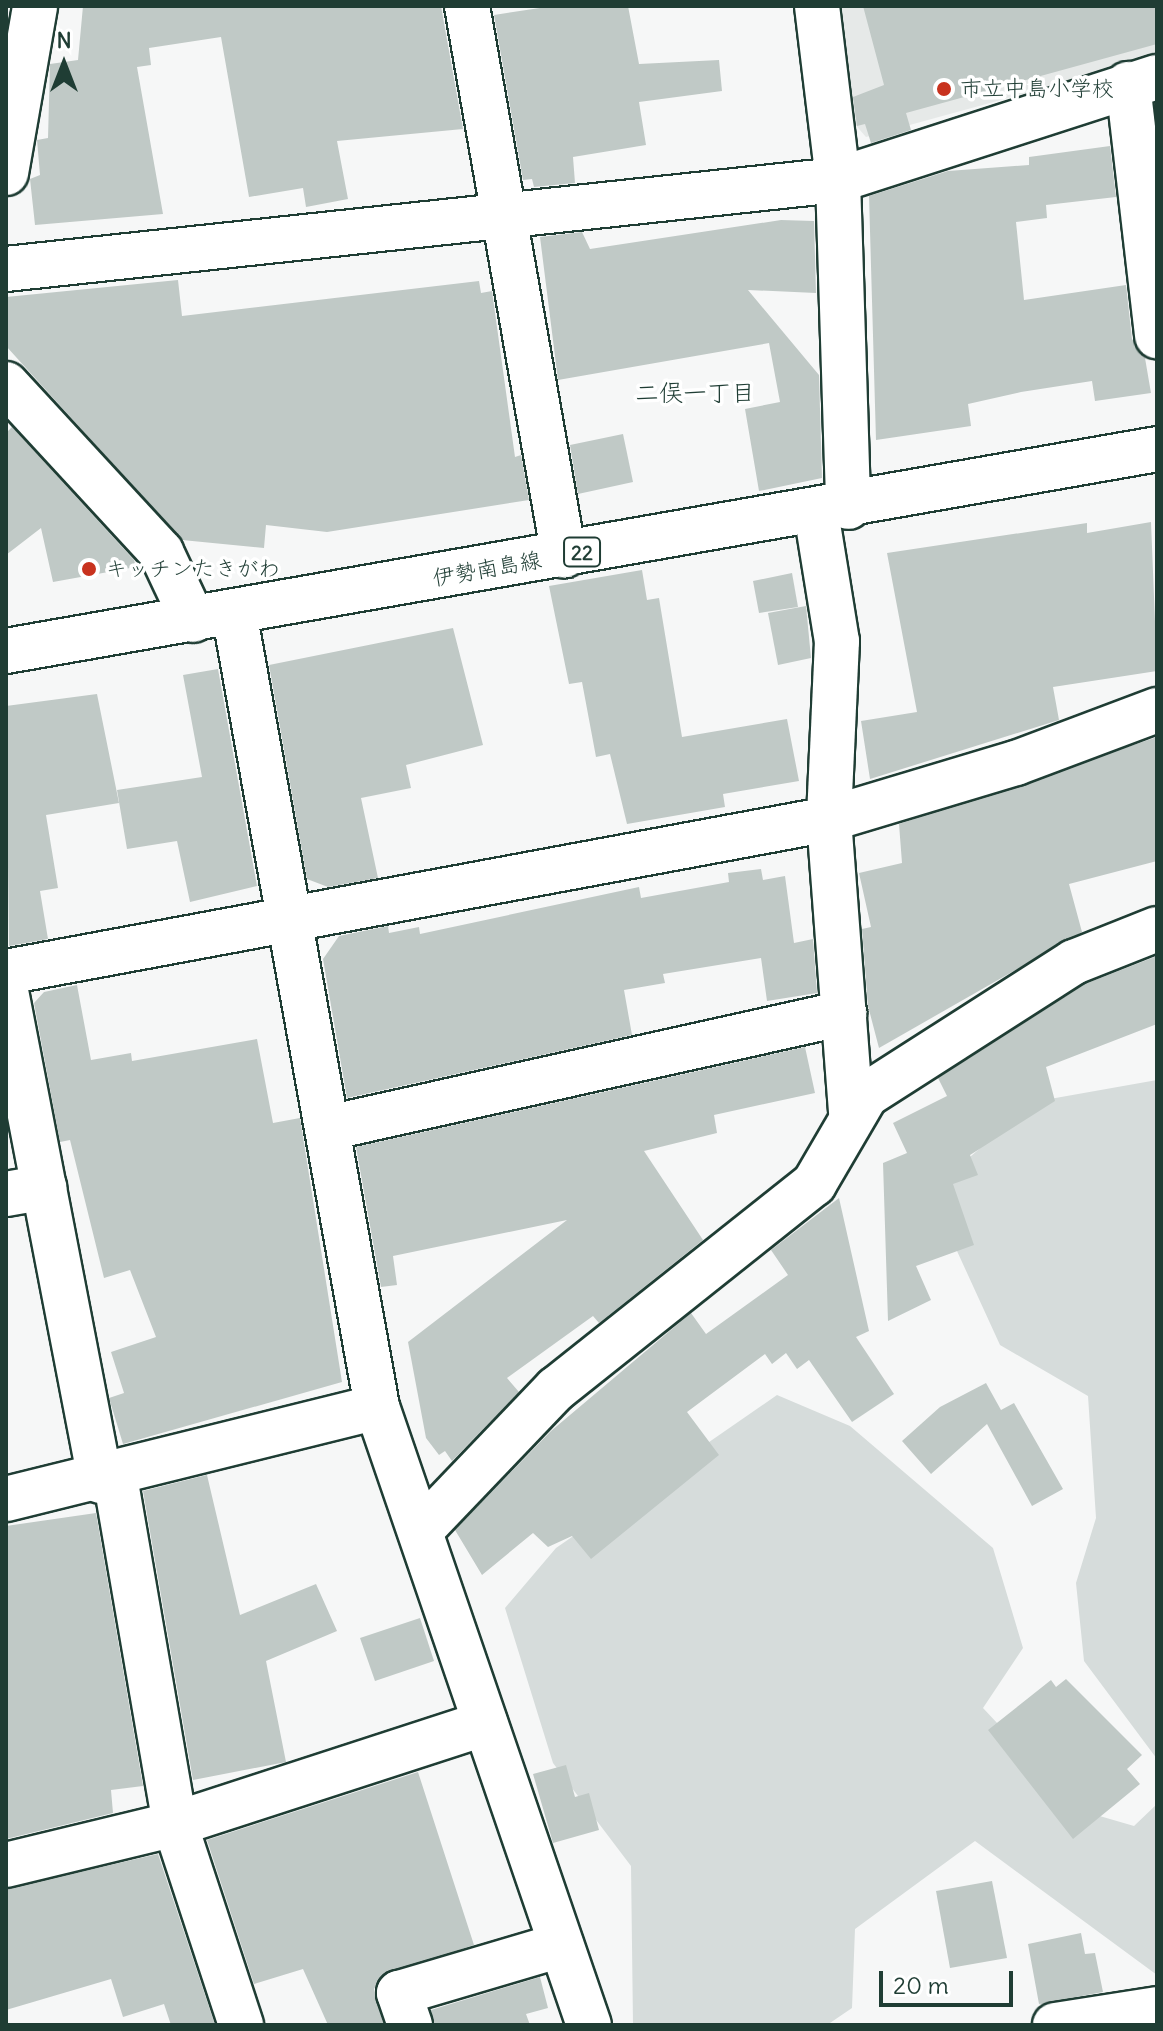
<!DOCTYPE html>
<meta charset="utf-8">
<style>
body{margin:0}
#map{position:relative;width:1163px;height:2031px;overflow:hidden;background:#f6f7f7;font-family:Delius,"Klee One",sans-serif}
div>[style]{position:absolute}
.built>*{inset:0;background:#e6e9e8}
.green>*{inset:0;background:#d6dcdb}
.building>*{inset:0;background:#c0c9c6}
.roads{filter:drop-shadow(2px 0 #1f3d34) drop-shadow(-2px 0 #1f3d34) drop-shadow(0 2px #1f3d34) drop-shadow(0 -2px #1f3d34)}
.minor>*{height:44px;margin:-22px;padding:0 22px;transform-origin:22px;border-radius:22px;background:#fff}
.major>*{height:44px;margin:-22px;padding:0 22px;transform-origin:22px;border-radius:22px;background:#fff}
.dots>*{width:22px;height:22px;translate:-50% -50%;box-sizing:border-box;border:4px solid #fff;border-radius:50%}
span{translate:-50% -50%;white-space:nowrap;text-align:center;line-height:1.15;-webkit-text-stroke:7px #fff;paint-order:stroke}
.shield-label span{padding:2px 6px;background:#fff;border:2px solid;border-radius:6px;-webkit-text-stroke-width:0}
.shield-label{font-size:20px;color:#1f3d34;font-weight:700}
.poi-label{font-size:22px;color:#1f3d34}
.left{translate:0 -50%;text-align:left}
.street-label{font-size:22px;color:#1f3d34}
.neighbourhood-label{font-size:24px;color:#1f3d34}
.frame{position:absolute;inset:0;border:8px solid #1f3d34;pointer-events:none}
.north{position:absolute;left:24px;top:24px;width:80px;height:80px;-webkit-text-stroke:6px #fff;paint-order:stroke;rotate:0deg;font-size:22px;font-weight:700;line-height:32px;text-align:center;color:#1f3d34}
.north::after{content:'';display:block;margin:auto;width:28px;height:36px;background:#1f3d34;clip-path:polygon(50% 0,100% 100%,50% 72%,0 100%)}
.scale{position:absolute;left:879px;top:1971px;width:134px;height:36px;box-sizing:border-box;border:4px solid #1f3d34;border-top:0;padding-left:10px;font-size:24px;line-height:28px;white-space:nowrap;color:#1f3d34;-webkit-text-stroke:6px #fff;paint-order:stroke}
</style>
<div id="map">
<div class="built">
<i style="clip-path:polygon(836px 6px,1157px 6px,1157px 57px,866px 137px,852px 121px)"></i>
</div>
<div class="green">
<i style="clip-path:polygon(1157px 1080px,1157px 1759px,1084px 1661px,1076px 1583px,1096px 1518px,1088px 1396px,1000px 1345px,930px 1192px,1033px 1102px)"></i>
<i style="clip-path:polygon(777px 1395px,850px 1426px,993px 1548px,1023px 1648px,983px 1708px,1079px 1810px,1134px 1826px,1157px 1804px,1157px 1975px,975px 1841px,855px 1929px,852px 2008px,827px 2025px,633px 2025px,631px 1866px,553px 1763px,505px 1608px,556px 1548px)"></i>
</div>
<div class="building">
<i style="clip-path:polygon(83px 6px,441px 6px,463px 129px,337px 141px,348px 199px,306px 207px,303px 188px,249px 197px,221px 37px,149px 48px,151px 65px,137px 67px,163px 214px,35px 225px,30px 179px,40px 175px,37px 140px,48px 138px,50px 64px,78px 60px)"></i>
<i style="clip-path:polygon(553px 6px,628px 6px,639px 64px,719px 60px,722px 91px,639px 102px,646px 145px,573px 157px,575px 183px,534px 187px,532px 179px,523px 180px,494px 15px)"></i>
<i style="clip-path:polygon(863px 6px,1157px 6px,1157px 44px,906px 113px,911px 130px,871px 143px,865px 124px,857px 126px,853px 97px,884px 85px)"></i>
<i style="clip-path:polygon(1110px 146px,1116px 197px,1046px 205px,1047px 218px,1016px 222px,1024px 300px,1126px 285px,1132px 339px,1145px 358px,1151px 393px,1095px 401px,1092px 381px,1021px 392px,968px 404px,971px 426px,876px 440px,869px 196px,948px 171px,1029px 165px,1029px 157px)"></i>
<i style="clip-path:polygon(781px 220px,814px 221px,816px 293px,748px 290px,819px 375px,822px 478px,759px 491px,745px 409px,780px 402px,769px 343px,558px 380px,540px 237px,582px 232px,590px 249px)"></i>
<i style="clip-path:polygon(178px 280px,182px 316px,479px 281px,481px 293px,492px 291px,515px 457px,521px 455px,529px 500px,327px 532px,266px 525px,264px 548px,182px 540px,6px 346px,6px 297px)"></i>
<i style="clip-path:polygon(12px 427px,134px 560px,136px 567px,53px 582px,41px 528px,6px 555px,6px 433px)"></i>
<i style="clip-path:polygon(623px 434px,633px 482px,578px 494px,570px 445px)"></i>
<i style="clip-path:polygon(1151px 522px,1157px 671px,1053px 687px,1059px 720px,870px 779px,861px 721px,917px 712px,887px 553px,1087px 523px,1087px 533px)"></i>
<i style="clip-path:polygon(642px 570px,647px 600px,659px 598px,682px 737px,787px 719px,799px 781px,723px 794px,725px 807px,627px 824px,610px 754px,596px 757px,582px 682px,569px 684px,549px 586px)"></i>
<i style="clip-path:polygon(792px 573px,798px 607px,759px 613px,753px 581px)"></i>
<i style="clip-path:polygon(806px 606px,811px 658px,778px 665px,768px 613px)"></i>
<i style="clip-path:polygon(453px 628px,483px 745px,406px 765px,411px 788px,361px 798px,378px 878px,328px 887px,307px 879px,269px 665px)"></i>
<i style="clip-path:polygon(218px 669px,257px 886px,190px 902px,177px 841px,127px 849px,117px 790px,202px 777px,183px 675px)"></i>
<i style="clip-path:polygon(97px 694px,119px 803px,46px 815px,58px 888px,40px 891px,48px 939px,9px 946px,6px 706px)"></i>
<i style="clip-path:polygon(1157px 737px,1157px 861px,1069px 884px,1082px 932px,879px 1048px,868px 1006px,862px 929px,871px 927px,859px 873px,902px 863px,899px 824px)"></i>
<i style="clip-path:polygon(761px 869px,763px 880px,785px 876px,794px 943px,813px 939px,817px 993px,767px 1001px,761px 958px,663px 974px,665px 983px,624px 990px,632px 1035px,347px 1098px,323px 959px,339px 936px,388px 926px,389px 933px,419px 927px,420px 934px,639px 887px,641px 898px,729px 882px,728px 873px)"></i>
<i style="clip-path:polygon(1157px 956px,1157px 1024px,1046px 1067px,1055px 1101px,970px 1155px,978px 1175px,953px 1184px,974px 1245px,916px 1266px,931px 1300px,888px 1321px,883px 1163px,907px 1153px,893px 1123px,947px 1096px,938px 1078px,1085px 984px)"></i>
<i style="clip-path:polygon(77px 985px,91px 1060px,131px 1053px,132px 1061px,257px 1039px,273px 1123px,300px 1118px,342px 1382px,123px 1444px,109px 1398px,124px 1393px,111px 1352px,156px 1337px,130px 1270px,104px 1278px,70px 1140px,60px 1142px,34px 1003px,44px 992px)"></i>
<i style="clip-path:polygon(805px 1047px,815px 1093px,714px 1115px,717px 1133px,644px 1151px,703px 1240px,599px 1323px,593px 1316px,507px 1378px,519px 1392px,452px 1461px,445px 1451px,439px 1455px,426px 1438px,408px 1342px,567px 1220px,393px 1256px,397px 1285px,381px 1287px,356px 1147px)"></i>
<i style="clip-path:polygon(839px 1198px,869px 1331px,856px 1337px,894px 1394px,852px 1422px,809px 1360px,797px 1369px,786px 1353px,772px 1364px,765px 1354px,687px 1412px,719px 1455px,591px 1559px,572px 1536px,548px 1547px,533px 1533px,482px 1575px,455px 1530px,551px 1431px,691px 1313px,706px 1334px,788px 1275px,771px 1250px)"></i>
<i style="clip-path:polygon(986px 1383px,1001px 1410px,1014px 1403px,1063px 1489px,1032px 1506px,987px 1424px,931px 1474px,902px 1441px,940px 1407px)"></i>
<i style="clip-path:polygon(207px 1475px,240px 1615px,316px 1584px,337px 1631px,266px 1661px,286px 1762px,193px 1780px,143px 1491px)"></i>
<i style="clip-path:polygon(96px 1513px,143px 1786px,111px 1790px,113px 1813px,6px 1839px,6px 1526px)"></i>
<i style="clip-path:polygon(420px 1618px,434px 1661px,375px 1681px,360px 1638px)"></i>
<i style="clip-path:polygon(1066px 1679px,1142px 1755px,1127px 1769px,1140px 1784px,1073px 1839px,988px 1730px,1051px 1680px,1056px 1687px)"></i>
<i style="clip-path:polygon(566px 1765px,575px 1797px,589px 1793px,599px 1830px,553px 1843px,533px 1774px)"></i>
<i style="clip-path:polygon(418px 1772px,474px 1945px,381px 1976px,374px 1989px,384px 2025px,328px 2025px,303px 1969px,254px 1984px,207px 1840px)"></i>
<i style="clip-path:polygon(158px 1854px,215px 2025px,171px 2025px,164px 2004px,123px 2017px,111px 1979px,6px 2010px,6px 1889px)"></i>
<i style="clip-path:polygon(992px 1881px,1007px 1958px,950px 1968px,936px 1891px)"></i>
<i style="clip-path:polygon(1081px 1933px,1085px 1954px,1095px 1953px,1103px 1992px,1039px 2004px,1028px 1944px)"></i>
<i style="clip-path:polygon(540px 1977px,548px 2008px,526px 2014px,530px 2025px,434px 2025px,431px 2010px)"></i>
</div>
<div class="roads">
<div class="minor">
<i style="left:467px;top:6px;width:558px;rotate:80deg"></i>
<i style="left:817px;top:6px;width:175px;rotate:83.1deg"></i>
<i style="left:838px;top:180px;width:327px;rotate:88.2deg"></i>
<i style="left:1128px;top:84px;width:254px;rotate:83.4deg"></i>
<i style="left:6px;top:173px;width:169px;rotate:-80.1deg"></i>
<i style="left:6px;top:269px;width:837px;rotate:-6.11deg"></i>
<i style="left:838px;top:180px;width:335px;rotate:-17.9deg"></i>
<i style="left:6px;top:384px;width:229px;rotate:47.3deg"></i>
<i style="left:161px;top:552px;width:75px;rotate:64.8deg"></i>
<i style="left:816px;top:512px;width:131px;rotate:80.8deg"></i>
<i style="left:837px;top:641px;width:178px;rotate:92.6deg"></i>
<i style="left:829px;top:819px;width:295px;rotate:85.7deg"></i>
<i style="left:234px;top:612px;width:808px;rotate:79.8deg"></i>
<i style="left:377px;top:1407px;width:653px;rotate:71.07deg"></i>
<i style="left:6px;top:972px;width:837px;rotate:-10.53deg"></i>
<i style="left:829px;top:819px;width:195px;rotate:-16.7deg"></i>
<i style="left:1016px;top:763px;width:151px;rotate:-20.6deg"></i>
<i style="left:6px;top:991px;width:499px;rotate:79.1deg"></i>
<i style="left:328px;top:1128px;width:529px;rotate:-12.56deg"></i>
<i style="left:6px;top:1194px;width:39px;rotate:-10deg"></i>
<i style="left:115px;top:1477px;width:352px;rotate:80.2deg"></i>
<i style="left:175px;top:1824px;width:212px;rotate:71.8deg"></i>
<i style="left:6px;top:1499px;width:382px;rotate:-13.9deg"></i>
<i style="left:422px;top:1529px;width:194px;rotate:-46.3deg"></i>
<i style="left:556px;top:1389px;width:330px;rotate:-38.5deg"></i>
<i style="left:814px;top:1184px;width:103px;rotate:-59.7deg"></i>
<i style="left:866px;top:1095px;width:247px;rotate:-32.6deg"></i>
<i style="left:1074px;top:962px;width:89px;rotate:-21.7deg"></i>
<i style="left:6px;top:1865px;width:174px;rotate:-13.6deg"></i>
<i style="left:175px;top:1824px;width:326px;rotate:-18deg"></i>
<i style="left:410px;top:2025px;width:34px;rotate:-109deg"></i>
<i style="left:399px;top:1993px;width:169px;rotate:-16.5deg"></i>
<i style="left:1055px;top:2025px;width:103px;rotate:-8.9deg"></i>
</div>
<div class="major">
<i style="left:6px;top:651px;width:1169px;rotate:-9.95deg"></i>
</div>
</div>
<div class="dots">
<i style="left:944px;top:89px;background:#c8321e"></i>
<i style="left:89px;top:569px;background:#c8321e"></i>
</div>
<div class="shield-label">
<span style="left:582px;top:552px">22</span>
</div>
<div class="poi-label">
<span class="left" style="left:960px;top:89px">市立中島小学校</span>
<span class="left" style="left:105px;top:569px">キッチンたきがわ</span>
</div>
<div class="street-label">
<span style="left:487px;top:569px;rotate:-10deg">伊勢南島線</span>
</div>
<div class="neighbourhood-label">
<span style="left:695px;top:393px">二俣一丁目</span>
</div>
<div class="frame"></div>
<div class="north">N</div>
<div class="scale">20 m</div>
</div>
